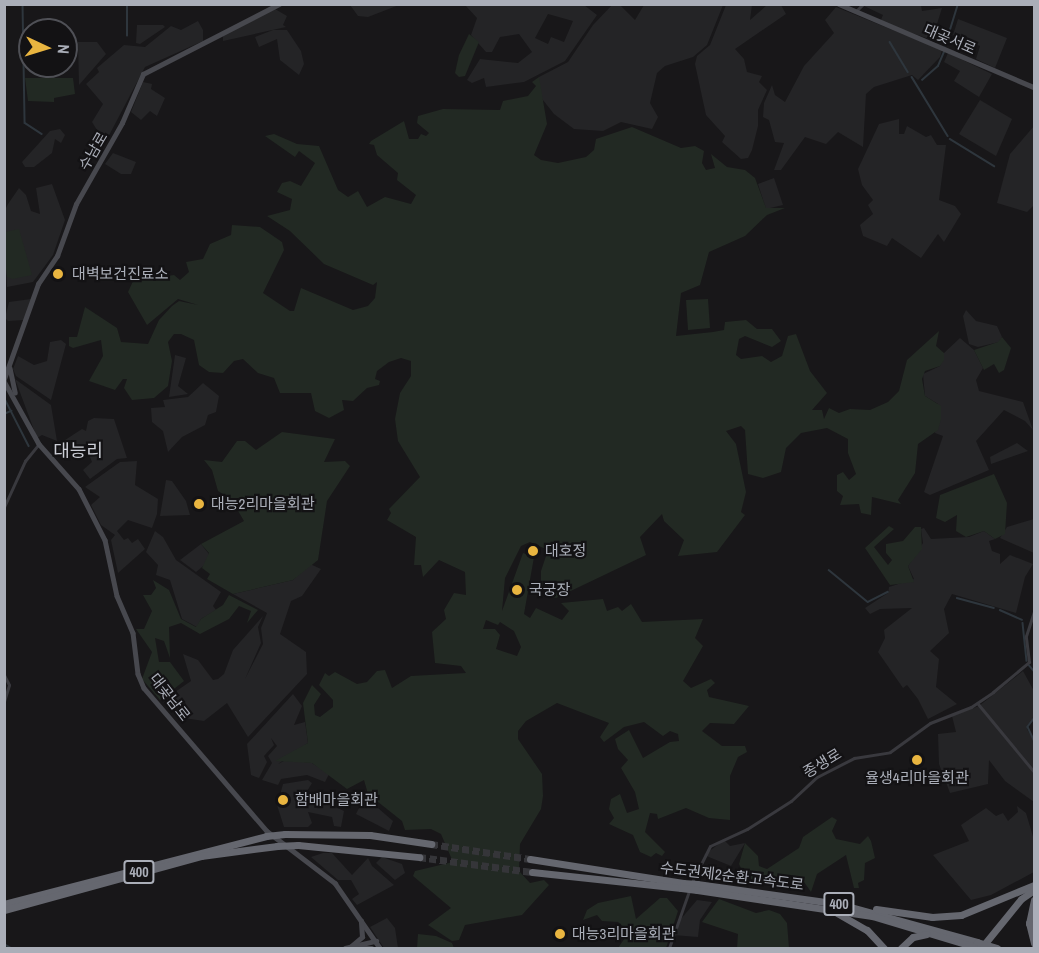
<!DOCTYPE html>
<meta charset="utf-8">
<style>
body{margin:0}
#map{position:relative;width:1039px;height:953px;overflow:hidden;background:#181719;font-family:"Archivo Narrow","Noto Sans KR",sans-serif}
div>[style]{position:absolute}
.built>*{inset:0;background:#242426}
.green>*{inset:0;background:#222923}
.stream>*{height:1.5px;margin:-0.75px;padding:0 0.75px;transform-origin:0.75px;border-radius:0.75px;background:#2e363d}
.highway-tunnel>*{height:7px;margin-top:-3.5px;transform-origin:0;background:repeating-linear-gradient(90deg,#353539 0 7px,transparent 0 10.5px)}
.street>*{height:3px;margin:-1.5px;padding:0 1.5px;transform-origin:1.5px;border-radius:1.5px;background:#39393e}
.secondary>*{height:4.5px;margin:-2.25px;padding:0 2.25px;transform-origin:2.25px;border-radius:2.25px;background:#47484e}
.highway>*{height:7px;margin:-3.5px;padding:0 3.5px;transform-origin:3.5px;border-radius:3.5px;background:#65676f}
.highway-bridge>*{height:7px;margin:-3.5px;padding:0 3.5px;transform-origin:3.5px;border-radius:3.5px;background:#65676f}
.dots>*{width:16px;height:16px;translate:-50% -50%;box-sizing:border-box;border:3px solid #131214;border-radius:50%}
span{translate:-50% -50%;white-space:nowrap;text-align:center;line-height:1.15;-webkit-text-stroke:4.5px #131214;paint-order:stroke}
.shield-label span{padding:2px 4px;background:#131214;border:2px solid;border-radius:4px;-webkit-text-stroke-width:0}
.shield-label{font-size:14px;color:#aaaeb8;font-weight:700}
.street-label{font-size:15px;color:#aaaeb8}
.poi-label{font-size:15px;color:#aaaeb8}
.left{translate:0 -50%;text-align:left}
.quarter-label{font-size:18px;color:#cbcdd5}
.frame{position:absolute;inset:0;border:6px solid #aaaeb8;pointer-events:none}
.north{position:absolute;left:18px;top:18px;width:60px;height:60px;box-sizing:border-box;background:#131214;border:2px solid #4f5056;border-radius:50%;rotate:94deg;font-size:16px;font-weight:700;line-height:24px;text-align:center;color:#aaaeb8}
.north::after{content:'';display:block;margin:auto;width:21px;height:27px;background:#e9b540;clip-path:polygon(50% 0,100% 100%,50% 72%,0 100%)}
</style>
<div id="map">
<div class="built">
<i style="clip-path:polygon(350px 5px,399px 5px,368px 17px,358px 16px)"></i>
<i style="clip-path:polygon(evenodd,465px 5px,584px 5px,597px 15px,565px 61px,524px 82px,486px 87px,484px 78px,472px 83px,467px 80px,480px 59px,518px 63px,532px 52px,519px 34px,500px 37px,492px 52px,486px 52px,471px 35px,477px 18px,465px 5px,548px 14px,573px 21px,564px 42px,551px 37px,548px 44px,535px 38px,548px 14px)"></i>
<i style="clip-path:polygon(612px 5px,620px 5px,635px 20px,644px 5px,723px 5px,707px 45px,693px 57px,665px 66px,657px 73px,650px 103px,658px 117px,652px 129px,621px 122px,603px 131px,574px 129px,554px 114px,539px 95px,539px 77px,568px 62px,593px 25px)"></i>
<i style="clip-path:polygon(726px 5px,752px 5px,750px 20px,767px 5px,781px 5px,786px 14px,735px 49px,744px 59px,747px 72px,762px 76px,759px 82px,767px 90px,758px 110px,758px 126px,752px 150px,748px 158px,741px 159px,722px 142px,725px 136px,706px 115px,695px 64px,697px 56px,710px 45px)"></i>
<i style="clip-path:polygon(921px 5px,922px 11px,942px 8px,932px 40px,880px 22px,883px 15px,864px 6px)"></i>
<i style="clip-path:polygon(836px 7px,942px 50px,940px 57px,918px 80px,912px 75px,874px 87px,866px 94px,863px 147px,838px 132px,826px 144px,805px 137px,781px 170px,774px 170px,784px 143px,775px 142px,769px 120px,763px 117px,764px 103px,772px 85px,775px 95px,785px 102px,804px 66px,834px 33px,825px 20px)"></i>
<i style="clip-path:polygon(275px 9px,287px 16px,283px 25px,286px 27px,223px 41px,223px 35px)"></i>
<i style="clip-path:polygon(958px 19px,1007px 38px,995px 68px,976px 59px,980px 46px,953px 35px)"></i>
<i style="clip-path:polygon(198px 21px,203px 30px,203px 41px,145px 67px,105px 143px,92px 122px,103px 104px,86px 84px,99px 72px,97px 68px,124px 45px,145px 47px,171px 26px,181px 30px)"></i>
<i style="clip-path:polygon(137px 25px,163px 25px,165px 27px,140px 44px,136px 43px)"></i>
<i style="clip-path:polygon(273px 30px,287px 30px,301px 51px,304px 64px,299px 75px,280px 60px,277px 39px,259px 47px,255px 37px)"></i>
<i style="clip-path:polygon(78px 42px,97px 42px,106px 54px,79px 85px)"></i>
<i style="clip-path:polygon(948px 53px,992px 74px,979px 97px,954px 81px,960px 71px,944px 62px)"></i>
<i style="clip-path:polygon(143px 82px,152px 84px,151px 89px,165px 98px,157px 116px,150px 111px,141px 120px,131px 112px)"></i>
<i style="clip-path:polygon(980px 100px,1012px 119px,996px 156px,959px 134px)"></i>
<i style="clip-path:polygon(899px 119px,899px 134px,904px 134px,907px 126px,926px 137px,931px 135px,937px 145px,946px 145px,939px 200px,955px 206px,961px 214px,944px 242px,938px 234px,921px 258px,892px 238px,887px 246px,863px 236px,860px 225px,873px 214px,868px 205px,873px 200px,862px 185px,858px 169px,879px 124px)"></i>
<i style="clip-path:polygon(1034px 126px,1034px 205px,1027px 212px,997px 203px,1010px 154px)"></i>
<i style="clip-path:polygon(60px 129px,65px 135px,61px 143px,55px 139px,52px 153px,34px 167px,25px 167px,22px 162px,50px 131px)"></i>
<i style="clip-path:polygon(113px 153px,136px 162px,131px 174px,121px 174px,105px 164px)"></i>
<i style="clip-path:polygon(774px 178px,783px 205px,766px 209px,758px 184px)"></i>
<i style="clip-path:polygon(52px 184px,65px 220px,53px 255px,33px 282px,7px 287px,4px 212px,8px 204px,19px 188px,26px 195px,31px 211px,40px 214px,36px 188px)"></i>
<i style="clip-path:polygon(31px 299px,24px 320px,8px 321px,5px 318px,9px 302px)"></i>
<i style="clip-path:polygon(966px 310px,976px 321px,997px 326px,1002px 337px,999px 342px,978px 347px,969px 344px,963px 316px)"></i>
<i style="clip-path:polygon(960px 338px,974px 350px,983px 368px,976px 380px,979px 391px,1023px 402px,1033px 430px,1025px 421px,1004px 410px,976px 441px,989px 470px,930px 495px,924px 492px,943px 436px,935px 433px,938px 404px,925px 396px,923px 374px,940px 366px,944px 353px)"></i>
<i style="clip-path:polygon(61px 340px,66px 344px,51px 400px,16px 376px,13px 369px,18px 356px,34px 365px,47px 361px,50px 342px)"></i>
<i style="clip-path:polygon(175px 355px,186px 358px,178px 386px,188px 394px,169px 397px)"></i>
<i style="clip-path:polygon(15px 379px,51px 405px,57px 441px,42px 435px,37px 438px)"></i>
<i style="clip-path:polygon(203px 383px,219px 396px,216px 412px,208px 415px,205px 425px,182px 437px,168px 452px,163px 431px,152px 422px,151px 408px,165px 407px,163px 400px,188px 397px)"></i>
<i style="clip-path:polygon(94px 418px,114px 419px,127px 458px,117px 459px,90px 479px,83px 470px,92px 462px,86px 447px,53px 453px,62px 442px,82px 429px,86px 431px,88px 421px)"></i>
<i style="clip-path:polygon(1017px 443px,1028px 451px,991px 464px,990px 457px)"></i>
<i style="clip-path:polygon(137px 461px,135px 485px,158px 499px,157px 514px,152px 528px,128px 520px,117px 531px,124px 540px,128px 538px,132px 543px,138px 539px,145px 549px,118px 573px,111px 540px,115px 535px,101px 525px,91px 505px,100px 497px,85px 487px,120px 462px)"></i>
<i style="clip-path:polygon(166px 480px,172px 481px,186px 501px,190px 515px,160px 516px)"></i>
<i style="clip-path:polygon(1034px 519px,1034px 553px,1000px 538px,1007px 527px)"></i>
<i style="clip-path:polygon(924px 528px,931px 539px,969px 537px,984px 531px,995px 539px,989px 541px,992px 551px,1000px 554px,1000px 564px,1010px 555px,1033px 564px,1025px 577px,1016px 613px,952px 594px,944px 609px,949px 633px,930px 651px,939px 659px,936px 687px,957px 704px,928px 719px,918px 699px,907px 685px,903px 688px,878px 652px,885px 638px,884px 630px,912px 608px,880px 609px,870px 614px,865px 608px,888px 593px,889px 587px,914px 579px,908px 566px,923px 543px,921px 529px)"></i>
<i style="clip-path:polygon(155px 531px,163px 537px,176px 560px,221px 592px,213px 606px,216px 610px,201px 619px,197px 627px,182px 619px,170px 580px,156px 575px,158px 565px,146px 552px)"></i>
<i style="clip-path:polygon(201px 544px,209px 554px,207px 563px,196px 572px,180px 560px)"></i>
<i style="clip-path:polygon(310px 564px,321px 569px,302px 596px,291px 601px,280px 634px,306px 652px,307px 674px,248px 737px,227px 703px,204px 721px,177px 717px,162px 701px,191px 681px,183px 654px,198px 660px,213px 680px,218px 679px,224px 674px,233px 650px,263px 616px,258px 627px,261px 643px,245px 679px,263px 644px,261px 628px,267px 613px,233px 594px,293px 580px)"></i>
<i style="clip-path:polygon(1023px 671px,1034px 691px,1034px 716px,1027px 729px,1034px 741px,1034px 802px,1005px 781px,989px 760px,988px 784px,950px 793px,939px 764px,938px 734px,956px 732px,952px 716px,979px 706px)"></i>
<i style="clip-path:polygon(293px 694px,302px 706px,294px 725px,305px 722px,308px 743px,278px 764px,286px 760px,312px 763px,329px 774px,325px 782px,307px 775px,281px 779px,278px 785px,262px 780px,272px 763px,268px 756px,277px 746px,271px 738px,274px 745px,264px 756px,267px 762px,259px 778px,251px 775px,247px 744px)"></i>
<i style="clip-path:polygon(308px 780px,312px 783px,306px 793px,344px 811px,341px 827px,334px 826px,332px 817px,308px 812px,312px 823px,308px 827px,284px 827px,277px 805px,287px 797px,280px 795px,283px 784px)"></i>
<i style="clip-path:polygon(362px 802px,371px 802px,393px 821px,389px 831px,356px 814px)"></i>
<i style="clip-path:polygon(1017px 806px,1026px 813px,1034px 840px,1034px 872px,991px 895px,971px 900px,933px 855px,969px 841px,961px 825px,986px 808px,996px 816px,1003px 813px,1008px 821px,1018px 812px)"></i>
<i style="clip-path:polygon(724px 840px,730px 846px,745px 843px,731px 866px,704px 855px)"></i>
<i style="clip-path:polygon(323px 853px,332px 853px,352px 875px,368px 858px,372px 866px,394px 885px,357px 905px,352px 899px,359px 894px,351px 880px,338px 880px,311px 857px)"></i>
<i style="clip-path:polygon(382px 857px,402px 864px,405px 873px,395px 880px,376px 863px)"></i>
<i style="clip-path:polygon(697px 900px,712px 902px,700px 920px,698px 937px,673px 935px,680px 920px)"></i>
<i style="clip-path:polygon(387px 918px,395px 928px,398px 948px,384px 948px,370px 927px)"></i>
</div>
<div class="green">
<i style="clip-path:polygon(469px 34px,479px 42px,465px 76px,459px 77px,455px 73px,459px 55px)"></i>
<i style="clip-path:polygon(evenodd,539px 77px,547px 124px,534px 155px,541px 160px,558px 163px,586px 157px,594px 150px,596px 139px,632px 127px,681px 148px,695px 146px,704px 151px,702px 163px,706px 170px,715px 168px,711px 154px,727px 167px,745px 170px,755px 178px,766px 208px,785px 208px,767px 215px,745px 236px,709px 252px,700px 285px,681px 293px,676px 336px,713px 332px,724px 330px,725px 322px,746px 320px,757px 329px,772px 329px,781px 341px,772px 347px,745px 336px,739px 339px,736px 355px,741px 359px,762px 356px,771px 362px,782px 356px,788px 336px,796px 334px,810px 371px,827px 393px,812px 410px,822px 410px,824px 419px,829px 408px,839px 413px,850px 409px,870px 410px,888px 402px,899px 391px,907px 360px,939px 331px,936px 346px,944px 353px,944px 360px,940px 366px,925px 371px,922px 379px,925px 396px,941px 406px,941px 419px,938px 430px,918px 444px,915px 473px,898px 500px,901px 504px,872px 497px,871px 515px,861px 513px,859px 504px,840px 505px,843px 496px,837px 491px,837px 475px,843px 472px,849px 480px,856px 474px,848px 453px,848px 439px,827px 428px,801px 433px,786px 448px,781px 472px,763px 478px,748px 474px,745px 430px,741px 426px,726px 431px,736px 444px,746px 492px,741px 512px,745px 515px,717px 552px,678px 556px,684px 540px,664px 521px,662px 514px,640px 537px,646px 555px,556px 598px,546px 595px,541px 583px,541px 571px,548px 550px,530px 542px,521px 546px,505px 578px,502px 611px,523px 553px,534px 557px,524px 614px,530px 618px,536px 608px,562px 620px,569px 611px,561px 603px,603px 599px,607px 611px,618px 607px,622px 611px,631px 604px,642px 622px,703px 619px,695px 638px,703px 646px,683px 681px,691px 688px,711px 679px,715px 683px,707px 690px,709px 697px,749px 706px,734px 724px,710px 723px,702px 731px,722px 746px,745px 746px,747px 752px,738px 757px,730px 776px,730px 820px,709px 818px,686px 808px,658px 819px,657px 814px,650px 813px,645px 832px,665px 852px,662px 856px,656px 853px,651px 857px,640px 852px,633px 835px,609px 824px,614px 818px,609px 809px,611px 799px,620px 794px,627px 813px,639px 809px,635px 792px,621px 768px,628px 760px,618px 749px,615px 739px,629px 730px,643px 758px,670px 742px,679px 741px,678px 734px,670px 731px,663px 736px,644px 722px,624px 727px,604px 742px,600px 737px,609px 723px,557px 703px,526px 721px,518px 731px,518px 739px,542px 774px,543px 796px,541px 809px,520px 844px,519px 871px,530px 883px,544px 880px,549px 885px,522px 915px,465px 925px,459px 940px,452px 941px,428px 925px,451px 908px,413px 876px,415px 871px,453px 862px,441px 834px,431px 829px,405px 830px,402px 821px,368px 794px,364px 780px,347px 789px,312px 763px,275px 761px,308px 743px,303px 703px,312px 685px,321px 694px,314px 705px,315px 715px,320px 717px,333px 707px,333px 700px,319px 685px,325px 673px,329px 676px,335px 672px,357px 684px,367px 682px,377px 671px,385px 670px,392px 688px,411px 676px,466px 673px,461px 666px,435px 663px,432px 632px,446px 619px,444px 610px,454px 593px,466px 595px,465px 572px,439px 560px,423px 577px,421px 565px,414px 565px,416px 537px,387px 520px,391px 513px,389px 509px,420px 477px,398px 441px,395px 419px,400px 393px,411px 376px,411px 361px,401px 358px,389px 362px,377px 371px,375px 379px,380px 381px,379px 385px,367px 388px,353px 401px,342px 400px,344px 410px,329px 418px,315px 411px,311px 393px,280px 393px,274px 378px,258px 373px,243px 359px,234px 361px,223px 373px,209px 372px,199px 365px,194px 340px,181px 334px,174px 334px,168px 342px,172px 361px,168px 386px,154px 398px,132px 400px,124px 388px,127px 379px,123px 379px,115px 390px,89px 381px,103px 356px,101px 340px,73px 348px,69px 346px,69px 337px,77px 337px,85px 307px,117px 328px,121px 342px,148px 344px,159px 320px,172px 306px,179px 301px,198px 305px,178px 299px,147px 325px,128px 292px,134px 279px,152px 270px,159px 277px,174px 275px,180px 280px,189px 272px,186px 262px,203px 259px,210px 244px,231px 235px,232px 225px,260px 227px,282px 242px,284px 250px,263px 293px,290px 311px,294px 311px,301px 288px,353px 310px,368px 306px,375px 298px,377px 282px,373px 285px,324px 264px,290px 231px,267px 216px,290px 210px,292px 199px,277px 192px,282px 183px,290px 181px,301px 186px,315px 163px,299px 151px,295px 157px,265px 136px,274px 134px,297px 144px,319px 146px,338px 190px,348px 197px,358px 191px,367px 207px,385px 197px,411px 204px,416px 195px,397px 180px,398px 173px,377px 155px,374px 145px,369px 144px,371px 141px,404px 121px,409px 139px,418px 139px,421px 134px,426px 136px,429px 133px,417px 123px,418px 116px,443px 109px,500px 110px,503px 101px,528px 96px,536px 86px,532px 82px,539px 77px,486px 620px,498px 625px,500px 622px,514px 631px,521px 647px,517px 656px,496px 649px,500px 635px,495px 629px,483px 629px,486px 620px)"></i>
<i style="clip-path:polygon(25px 78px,73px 78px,75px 94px,54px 98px,54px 102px,28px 101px)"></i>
<i style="clip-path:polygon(19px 229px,32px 275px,13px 279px,7px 277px,5px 262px,5px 232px)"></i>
<i style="clip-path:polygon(708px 299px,710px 328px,688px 330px,686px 300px)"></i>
<i style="clip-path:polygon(1002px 337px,1011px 348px,1004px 370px,999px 373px,994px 364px,984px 370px,974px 350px,998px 342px)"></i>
<i style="clip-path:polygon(282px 432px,335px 439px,324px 462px,345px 461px,350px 466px,327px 501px,318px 560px,293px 580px,233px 594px,207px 579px,210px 574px,202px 568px,209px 553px,201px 544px,244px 521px,231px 499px,218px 491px,212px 470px,204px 460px,222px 462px,237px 441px,245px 441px,256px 450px)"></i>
<i style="clip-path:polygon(994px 474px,1007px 503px,1005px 534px,995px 539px,984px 531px,966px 537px,956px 531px,957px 515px,945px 522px,936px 518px,940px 495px)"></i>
<i style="clip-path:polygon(889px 526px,894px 529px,874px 547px,888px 565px,892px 560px,886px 553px,886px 544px,903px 541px,915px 527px,921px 527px,922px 549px,908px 566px,914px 582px,890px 585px,865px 548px)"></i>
<i style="clip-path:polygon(153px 580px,169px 590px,181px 619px,196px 627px,201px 619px,223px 605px,229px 595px,258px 610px,247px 623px,251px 611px,239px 606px,229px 619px,200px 634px,181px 623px,169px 627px,170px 658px,164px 641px,155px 638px,159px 662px,170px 662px,184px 681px,160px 700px,142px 679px,152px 652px,136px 629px,144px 629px,152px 611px,143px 595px,151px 595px,156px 588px)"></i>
<i style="clip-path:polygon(832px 817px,837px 820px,832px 831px,836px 839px,860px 844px,868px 836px,871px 841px,875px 858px,865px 863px,864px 880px,858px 883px,859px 888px,854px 888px,846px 855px,817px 874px,811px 892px,802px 879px,765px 883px,745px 877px,739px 864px,745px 843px,758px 856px,759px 866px,767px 869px,799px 848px,803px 837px)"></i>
<i style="clip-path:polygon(631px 896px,636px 919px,660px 898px,667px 898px,678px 911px,666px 948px,618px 948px,629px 932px,618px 922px,602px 921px,597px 915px,583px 920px,587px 910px,598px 903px)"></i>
<i style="clip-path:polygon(719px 899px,756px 913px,769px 910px,780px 914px,787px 923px,789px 948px,737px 948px,738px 934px,702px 922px)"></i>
<i style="clip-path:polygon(418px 934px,436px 936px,452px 943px,454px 948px,417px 948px)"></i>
</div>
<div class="stream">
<i style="left:23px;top:4px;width:119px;rotate:89deg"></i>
<i style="left:25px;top:123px;width:20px;rotate:33deg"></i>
<i style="left:127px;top:36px;width:32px;rotate:-90deg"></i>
<i style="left:890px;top:42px;width:35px;rotate:59deg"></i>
<i style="left:945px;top:46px;width:44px;rotate:-72.8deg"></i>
<i style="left:912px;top:77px;width:69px;rotate:58.6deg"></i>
<i style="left:922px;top:80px;width:21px;rotate:-41deg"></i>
<i style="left:938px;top:66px;width:15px;rotate:-67deg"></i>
<i style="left:950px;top:139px;width:52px;rotate:31.5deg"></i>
<i style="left:4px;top:397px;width:55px;rotate:63deg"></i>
<i style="left:4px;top:414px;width:8px;rotate:-23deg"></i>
<i style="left:829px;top:570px;width:50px;rotate:39.4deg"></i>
<i style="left:868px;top:602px;width:22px;rotate:-27deg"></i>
<i style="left:957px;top:598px;width:38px;rotate:15deg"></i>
<i style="left:1000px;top:610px;width:24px;rotate:24deg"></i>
<i style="left:1023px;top:623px;width:38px;rotate:84deg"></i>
<i style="left:1029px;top:665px;width:8px;rotate:50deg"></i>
<i style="left:1034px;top:719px;width:10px;rotate:127deg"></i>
<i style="left:1028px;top:727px;width:14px;rotate:65deg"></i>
<i style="left:4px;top:944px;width:8px;rotate:30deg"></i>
</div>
<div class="highway-tunnel">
<i style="left:431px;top:844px;width:100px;rotate:8.6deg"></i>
<i style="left:419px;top:857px;width:114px;rotate:7.6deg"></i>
</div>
<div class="street">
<i style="left:856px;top:11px;width:10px;rotate:-45deg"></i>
<i style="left:4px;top:507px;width:51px;rotate:-65.5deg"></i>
<i style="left:25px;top:461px;width:22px;rotate:-51deg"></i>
<i style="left:4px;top:675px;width:11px;rotate:63deg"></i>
<i style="left:9px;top:685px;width:17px;rotate:107deg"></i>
<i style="left:978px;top:704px;width:88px;rotate:50.5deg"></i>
<i style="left:692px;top:882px;width:40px;rotate:-63.4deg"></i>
<i style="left:710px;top:846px;width:41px;rotate:-24.7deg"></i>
<i style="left:747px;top:829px;width:52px;rotate:-32.5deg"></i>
<i style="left:791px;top:801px;width:35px;rotate:-43deg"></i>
<i style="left:817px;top:777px;width:42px;rotate:-27.2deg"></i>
<i style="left:854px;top:758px;width:36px;rotate:-9deg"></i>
<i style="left:890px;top:752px;width:49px;rotate:-35.9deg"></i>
<i style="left:930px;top:723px;width:44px;rotate:-21.3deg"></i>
<i style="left:971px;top:707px;width:27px;rotate:-34deg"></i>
<i style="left:993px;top:692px;width:47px;rotate:-39.8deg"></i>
<i style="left:1029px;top:662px;width:26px;rotate:-97deg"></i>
<i style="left:1026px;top:636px;width:25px;rotate:-72deg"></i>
<i style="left:669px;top:948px;width:60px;rotate:-70.7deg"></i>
</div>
<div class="secondary">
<i style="left:839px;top:4px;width:212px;rotate:23.1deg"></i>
<i style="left:10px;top:368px;width:25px;rotate:78deg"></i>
<i style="left:4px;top:379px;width:101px;rotate:-70.3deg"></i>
<i style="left:38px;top:284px;width:34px;rotate:-56deg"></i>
<i style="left:57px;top:256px;width:55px;rotate:-69.9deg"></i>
<i style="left:76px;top:204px;width:93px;rotate:-60.4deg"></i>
<i style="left:122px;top:123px;width:53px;rotate:-66.8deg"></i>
<i style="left:143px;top:74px;width:153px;rotate:-27.2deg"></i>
<i style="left:4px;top:381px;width:72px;rotate:60.9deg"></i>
<i style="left:39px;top:444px;width:60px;rotate:48.4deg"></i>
<i style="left:79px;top:489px;width:57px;rotate:63deg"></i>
<i style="left:105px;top:540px;width:57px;rotate:77.9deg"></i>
<i style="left:117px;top:596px;width:40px;rotate:66.6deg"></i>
<i style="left:133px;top:633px;width:41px;rotate:83deg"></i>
<i style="left:138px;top:674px;width:15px;rotate:67deg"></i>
<i style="left:144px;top:688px;width:189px;rotate:49.3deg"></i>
<i style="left:267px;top:831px;width:86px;rotate:37.4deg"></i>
<i style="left:335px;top:883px;width:79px;rotate:55.3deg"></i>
<i style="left:345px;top:948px;width:32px;rotate:-13deg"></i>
<i style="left:349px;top:948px;width:17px;rotate:-40deg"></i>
<i style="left:362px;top:937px;width:16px;rotate:-94deg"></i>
<i style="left:360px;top:948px;width:12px"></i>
</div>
<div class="highway">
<i style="left:285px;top:834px;width:85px;rotate:0.7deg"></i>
<i style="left:370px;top:835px;width:62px;rotate:8.4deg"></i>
<i style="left:298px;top:845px;width:122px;rotate:5.7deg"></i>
<i style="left:530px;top:859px;width:155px;rotate:8.9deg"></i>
<i style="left:532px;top:872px;width:150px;rotate:6.1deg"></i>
<i style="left:697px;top:884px;width:144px;rotate:8deg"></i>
<i style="left:840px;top:904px;width:142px;rotate:15.5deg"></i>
<i style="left:697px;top:890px;width:177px;rotate:8.5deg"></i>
<i style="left:872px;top:916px;width:112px;rotate:16.7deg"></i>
<i style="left:1034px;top:900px;width:24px;rotate:102deg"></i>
<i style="left:1029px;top:923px;width:21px;rotate:76deg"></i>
<i style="left:4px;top:904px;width:271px;rotate:-14.5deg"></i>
<i style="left:876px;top:909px;width:57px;rotate:8.1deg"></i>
<i style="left:932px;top:917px;width:29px;rotate:-4deg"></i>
<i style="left:961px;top:915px;width:79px;rotate:-22.3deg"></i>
<i style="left:4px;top:910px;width:204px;rotate:-15.3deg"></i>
<i style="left:201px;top:856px;width:77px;rotate:-7.5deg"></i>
<i style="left:837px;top:913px;width:34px;rotate:30deg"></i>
<i style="left:867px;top:930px;width:25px;rotate:47deg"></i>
<i style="left:982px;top:947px;width:62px;rotate:-50.9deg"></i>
<i style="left:1021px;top:899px;width:16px;rotate:-35deg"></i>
<i style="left:901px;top:948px;width:16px;rotate:-43deg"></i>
<i style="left:913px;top:937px;width:14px;rotate:-12deg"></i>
</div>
<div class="highway-bridge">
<i style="left:266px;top:836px;width:19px;rotate:-6deg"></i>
<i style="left:277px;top:846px;width:21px;rotate:-3deg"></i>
<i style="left:683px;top:883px;width:14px;rotate:4deg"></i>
<i style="left:681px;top:888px;width:16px;rotate:7deg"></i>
<i style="left:977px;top:942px;width:21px;rotate:17deg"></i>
</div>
<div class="dots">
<i style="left:58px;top:274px;background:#e9b540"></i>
<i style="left:199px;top:504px;background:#e9b540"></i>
<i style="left:533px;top:551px;background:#e9b540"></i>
<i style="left:517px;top:590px;background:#e9b540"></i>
<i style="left:917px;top:760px;background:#e9b540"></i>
<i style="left:283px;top:800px;background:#e9b540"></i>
<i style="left:560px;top:934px;background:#e9b540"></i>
</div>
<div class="shield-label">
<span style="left:139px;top:872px">400</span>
<span style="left:839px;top:904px">400</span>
</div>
<div class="street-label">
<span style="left:950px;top:39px;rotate:23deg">대곶서로</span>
<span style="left:93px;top:151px;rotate:-60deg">수남로</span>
<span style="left:170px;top:697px;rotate:52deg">대곶남로</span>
<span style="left:822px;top:763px;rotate:-31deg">종생로</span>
<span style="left:732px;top:876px;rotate:7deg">수도권제2순환고속도로</span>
</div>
<div class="poi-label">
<span class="left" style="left:72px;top:274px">대벽보건진료소</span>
<span class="left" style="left:211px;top:504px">대능2리마을회관</span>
<span class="left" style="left:545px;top:551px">대호정</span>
<span class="left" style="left:529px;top:590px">국궁장</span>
<span style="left:917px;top:778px">율생4리마을회관</span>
<span class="left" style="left:295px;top:800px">함배마을회관</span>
<span class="left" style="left:572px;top:934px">대능3리마을회관</span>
</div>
<div class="quarter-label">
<span style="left:78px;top:451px">대능리</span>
</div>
<div class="frame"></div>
<div class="north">N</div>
</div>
